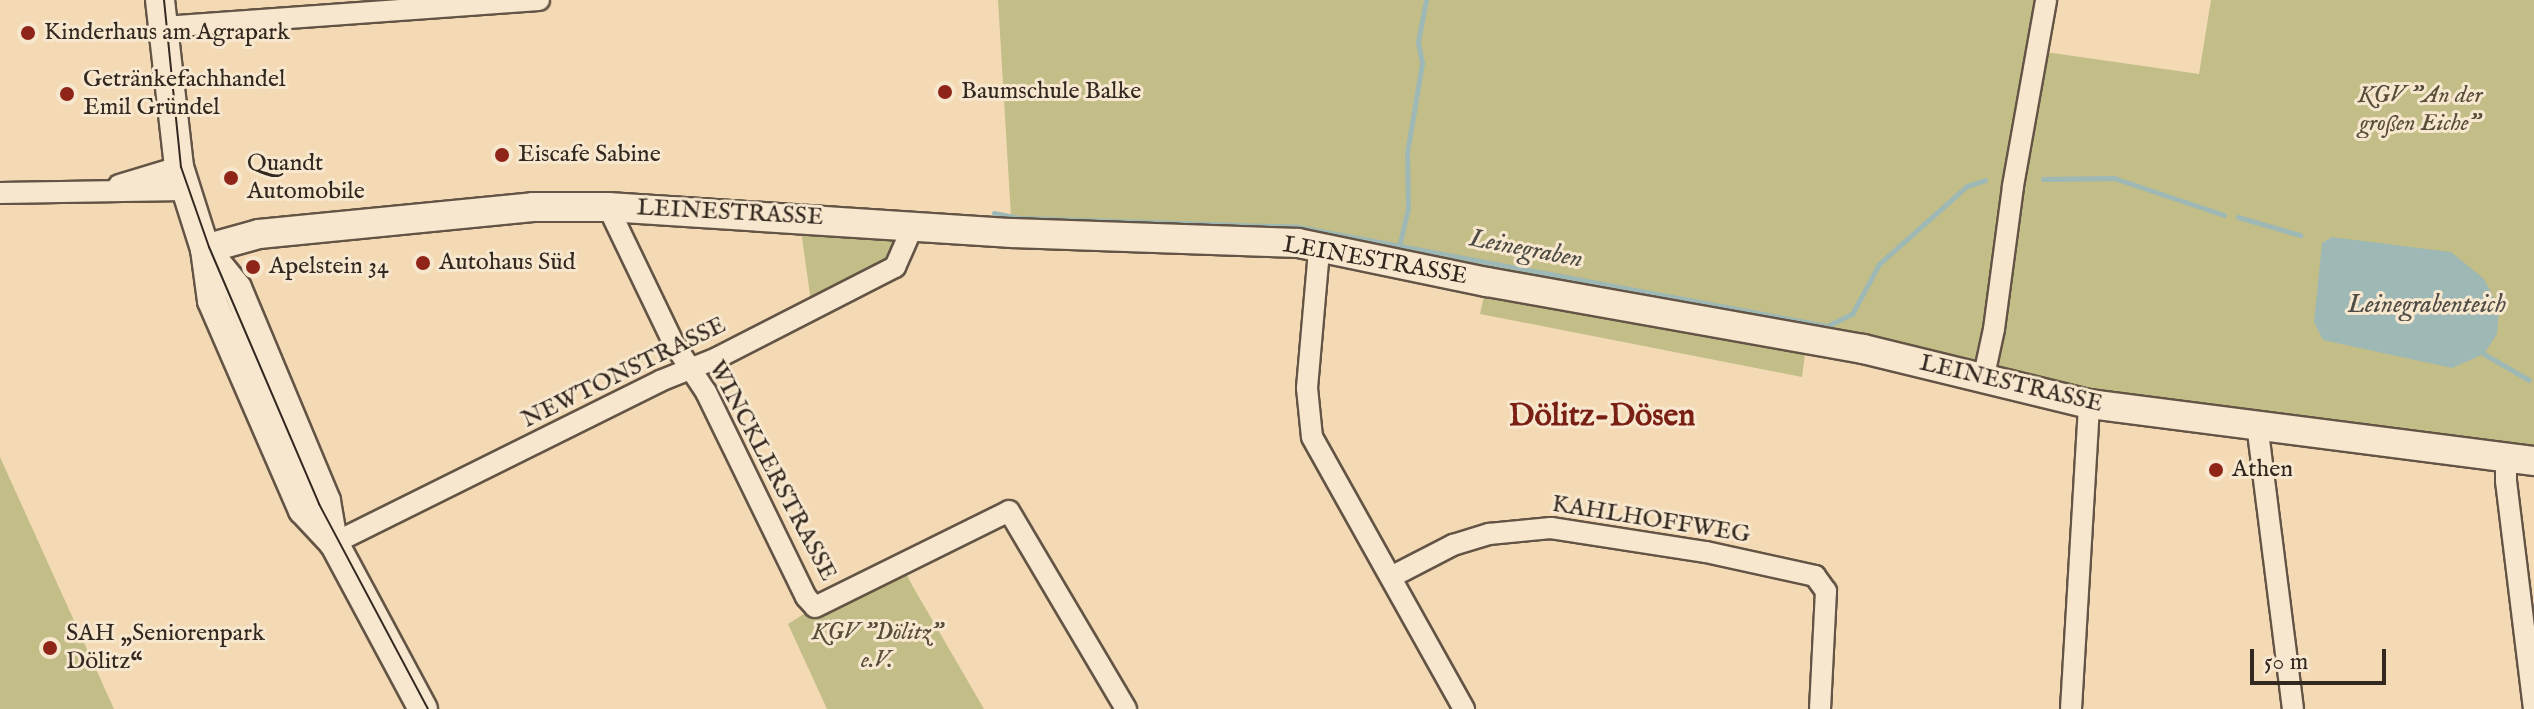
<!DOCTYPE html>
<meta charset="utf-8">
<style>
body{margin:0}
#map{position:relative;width:2534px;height:709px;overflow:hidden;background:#f3dab4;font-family:"IM FELL English",serif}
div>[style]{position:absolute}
.green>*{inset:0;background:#c3bd87}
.water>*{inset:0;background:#9eb9b5}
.stream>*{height:5px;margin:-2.5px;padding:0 2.5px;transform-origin:2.5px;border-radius:2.5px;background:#9eb9b5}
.roads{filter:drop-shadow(2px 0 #635445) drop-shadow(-2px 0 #635445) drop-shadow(0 2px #635445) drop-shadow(0 -2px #635445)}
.street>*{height:20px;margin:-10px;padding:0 10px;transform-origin:10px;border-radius:10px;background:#f7e7ce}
.secondary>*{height:28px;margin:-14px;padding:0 14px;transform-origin:14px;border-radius:14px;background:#f7e7ce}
.tram>*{height:2px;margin:-1px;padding:0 1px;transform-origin:1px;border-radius:1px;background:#332820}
.dots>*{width:22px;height:22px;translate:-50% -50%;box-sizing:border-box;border:4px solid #f7e7ce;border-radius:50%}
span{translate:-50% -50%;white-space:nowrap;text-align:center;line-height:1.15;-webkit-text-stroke:6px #f7e7ce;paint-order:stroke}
.poi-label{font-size:24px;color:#332820}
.left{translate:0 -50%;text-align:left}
.park-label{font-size:24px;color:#574d3a;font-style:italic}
.street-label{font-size:24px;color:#332820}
.water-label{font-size:26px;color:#4e4c45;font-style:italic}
.district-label{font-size:32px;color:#7a1f14;font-weight:700}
.scale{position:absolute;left:2250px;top:649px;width:136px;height:36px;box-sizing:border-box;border:4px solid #332820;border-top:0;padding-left:10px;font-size:24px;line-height:28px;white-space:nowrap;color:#332820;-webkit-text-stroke:6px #f7e7ce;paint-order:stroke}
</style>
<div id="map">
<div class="green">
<i style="clip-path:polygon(998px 0,2046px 0,2038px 51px,2199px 74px,2211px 0,2534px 0,2534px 461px,2257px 424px,1807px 339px,1802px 377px,1480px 314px,1487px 282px,1324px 246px,1012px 233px)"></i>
<i style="clip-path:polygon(799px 216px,913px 226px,895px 267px,812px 309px)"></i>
<i style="clip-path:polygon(0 457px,114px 709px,0 709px)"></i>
<i style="clip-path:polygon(902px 566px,912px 585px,984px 709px,827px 709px,788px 624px,815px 607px)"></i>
</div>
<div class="water">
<i style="clip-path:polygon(2332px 237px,2451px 252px,2484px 279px,2499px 308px,2497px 334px,2484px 354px,2452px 368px,2323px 340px,2314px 322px,2322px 243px)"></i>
</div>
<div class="stream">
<i style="left:2043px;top:179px;width:71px;rotate:-0.8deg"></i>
<i style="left:2114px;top:178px;width:116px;rotate:18.6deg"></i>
<i style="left:994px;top:213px;width:26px;rotate:11deg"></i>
<i style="left:1020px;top:218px;width:279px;rotate:1.8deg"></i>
<i style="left:1299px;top:227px;width:537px;rotate:10.62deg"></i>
<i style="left:1827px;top:326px;width:28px;rotate:-26deg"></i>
<i style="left:1852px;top:314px;width:57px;rotate:-61.6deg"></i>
<i style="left:1879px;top:264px;width:118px;rotate:-41.6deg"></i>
<i style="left:1967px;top:186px;width:19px;rotate:-18deg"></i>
<i style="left:2238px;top:217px;width:65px;rotate:16.2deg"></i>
<i style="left:1399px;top:247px;width:40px;rotate:-77deg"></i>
<i style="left:1408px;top:208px;width:55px;rotate:-91deg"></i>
<i style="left:1407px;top:153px;width:91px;rotate:-80.5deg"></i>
<i style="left:1422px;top:63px;width:21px;rotate:-101deg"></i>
<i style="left:1418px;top:42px;width:43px;rotate:-79.2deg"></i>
<i style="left:2484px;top:354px;width:52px;rotate:30deg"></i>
</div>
<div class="roads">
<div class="street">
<i style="left:163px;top:27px;width:377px;rotate:-4.1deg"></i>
<i style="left:119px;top:185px;width:63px;rotate:-16.7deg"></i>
<i style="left:0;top:193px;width:184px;rotate:-0.9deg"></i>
<i style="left:608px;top:207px;width:152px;rotate:64.3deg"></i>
<i style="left:674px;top:344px;width:58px;rotate:56.3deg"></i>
<i style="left:706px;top:392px;width:228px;rotate:64deg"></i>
<i style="left:806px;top:597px;width:13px;rotate:48deg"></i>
<i style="left:815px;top:607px;width:216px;rotate:-26.3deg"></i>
<i style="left:1009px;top:511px;width:230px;rotate:59.4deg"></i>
<i style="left:1324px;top:246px;width:17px;rotate:111deg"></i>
<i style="left:1318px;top:262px;width:126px;rotate:95deg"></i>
<i style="left:1307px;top:388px;width:49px;rotate:84.2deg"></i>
<i style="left:1312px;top:437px;width:312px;rotate:60.8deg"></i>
<i style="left:1983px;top:380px;width:52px;rotate:-77.8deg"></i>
<i style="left:1994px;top:329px;width:144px;rotate:-82.4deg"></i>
<i style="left:2013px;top:186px;width:189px;rotate:-79.9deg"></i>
<i style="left:2257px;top:424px;width:287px;rotate:82.8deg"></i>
<i style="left:2506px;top:457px;width:24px;rotate:90deg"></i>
<i style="left:2506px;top:481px;width:230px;rotate:83deg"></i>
<i style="left:334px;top:543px;width:364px;rotate:-26.4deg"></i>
<i style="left:660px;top:381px;width:61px;rotate:-22deg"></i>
<i style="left:717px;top:358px;width:200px;rotate:-27.1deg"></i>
<i style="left:895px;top:267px;width:45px;rotate:-66.3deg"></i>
<i style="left:1391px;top:577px;width:70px;rotate:-27.3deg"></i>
<i style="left:1453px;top:545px;width:38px;rotate:-17deg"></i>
<i style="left:1489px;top:534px;width:62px;rotate:-5.5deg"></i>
<i style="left:1551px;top:528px;width:157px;rotate:8.8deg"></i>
<i style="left:1706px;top:552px;width:112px;rotate:12.4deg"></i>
<i style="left:1815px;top:576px;width:19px;rotate:54deg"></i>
<i style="left:1826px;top:591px;width:118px;rotate:92.9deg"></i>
<i style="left:2071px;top:709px;width:306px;rotate:-86.6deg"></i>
</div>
<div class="secondary">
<i style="left:160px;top:0;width:168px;rotate:83.5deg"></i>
<i style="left:179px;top:167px;width:86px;rotate:72.4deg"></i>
<i style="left:205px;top:249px;width:52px;rotate:82.3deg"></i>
<i style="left:212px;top:301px;width:228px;rotate:66.5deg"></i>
<i style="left:303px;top:510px;width:45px;rotate:46.8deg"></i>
<i style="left:334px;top:543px;width:188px;rotate:61.8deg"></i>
<i style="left:205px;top:249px;width:56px;rotate:-15.5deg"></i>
<i style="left:259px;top:234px;width:275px;rotate:-5.6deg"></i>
<i style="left:533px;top:207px;width:75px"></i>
<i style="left:608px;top:207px;width:405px;rotate:3.7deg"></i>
<i style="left:1012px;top:233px;width:286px;rotate:2deg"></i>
<i style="left:1298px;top:243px;width:193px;rotate:11.7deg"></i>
<i style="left:1487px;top:282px;width:382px;rotate:10.1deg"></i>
<i style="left:1863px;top:349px;width:233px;rotate:13.7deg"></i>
<i style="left:2089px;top:404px;width:449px;rotate:7.3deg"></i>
<i style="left:205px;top:249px;width:50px;rotate:50.6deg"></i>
<i style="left:237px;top:288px;width:231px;rotate:67.3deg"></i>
<i style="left:326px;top:501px;width:42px;rotate:80.3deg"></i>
</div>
</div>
<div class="tram">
<i style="left:164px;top:0;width:168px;rotate:84.2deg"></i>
<i style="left:181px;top:167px;width:85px;rotate:70.7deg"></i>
<i style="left:209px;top:247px;width:280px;rotate:66.8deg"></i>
<i style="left:319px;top:504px;width:232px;rotate:62deg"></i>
</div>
<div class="dots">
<i style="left:28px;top:33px;background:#8f2418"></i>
<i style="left:945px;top:92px;background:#8f2418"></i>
<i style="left:67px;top:94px;background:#8f2418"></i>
<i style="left:502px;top:155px;background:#8f2418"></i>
<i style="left:231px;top:178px;background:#8f2418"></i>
<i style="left:423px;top:263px;background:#8f2418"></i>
<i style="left:253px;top:267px;background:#8f2418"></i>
<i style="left:2216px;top:470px;background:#8f2418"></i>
<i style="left:50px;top:648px;background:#8f2418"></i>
</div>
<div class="poi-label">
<span class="left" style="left:44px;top:33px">Kinderhaus am Agrapark</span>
<span class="left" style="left:83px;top:94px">Getränkefachhandel<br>Emil Gründel</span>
<span class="left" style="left:961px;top:92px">Baumschule Balke</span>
<span class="left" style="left:518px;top:155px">Eiscafe Sabine</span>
<span class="left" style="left:247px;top:178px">Quandt<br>Automobile</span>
<span class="left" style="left:439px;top:263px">Autohaus Süd</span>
<span class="left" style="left:269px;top:267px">Apelstein 34</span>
<span class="left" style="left:2232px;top:470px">Athen</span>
<span class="left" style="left:66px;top:648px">SAH „Seniorenpark<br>Dölitz“</span>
</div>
<div class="park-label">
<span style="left:2420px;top:110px">KGV "An der<br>großen Eiche"</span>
<span style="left:877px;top:647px">KGV "Dölitz"<br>e.V.</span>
</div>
<div class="street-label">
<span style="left:730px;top:213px;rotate:3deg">LEINESTRASSE</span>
<span style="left:1375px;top:261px;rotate:10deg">LEINESTRASSE</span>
<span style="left:624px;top:373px;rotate:-26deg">NEWTONSTRASSE</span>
<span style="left:2011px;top:384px;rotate:13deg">LEINESTRASSE</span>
<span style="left:772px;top:471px;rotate:62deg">WINCKLERSTRASSE</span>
<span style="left:1651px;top:520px;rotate:9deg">KAHLHOFFWEG</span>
</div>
<div class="water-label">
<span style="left:1526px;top:249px;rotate:11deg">Leinegraben</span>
<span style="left:2427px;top:305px">Leinegrabenteich</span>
</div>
<div class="district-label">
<span style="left:1602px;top:417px">Dölitz-Dösen</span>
</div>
<div class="scale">50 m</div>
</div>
